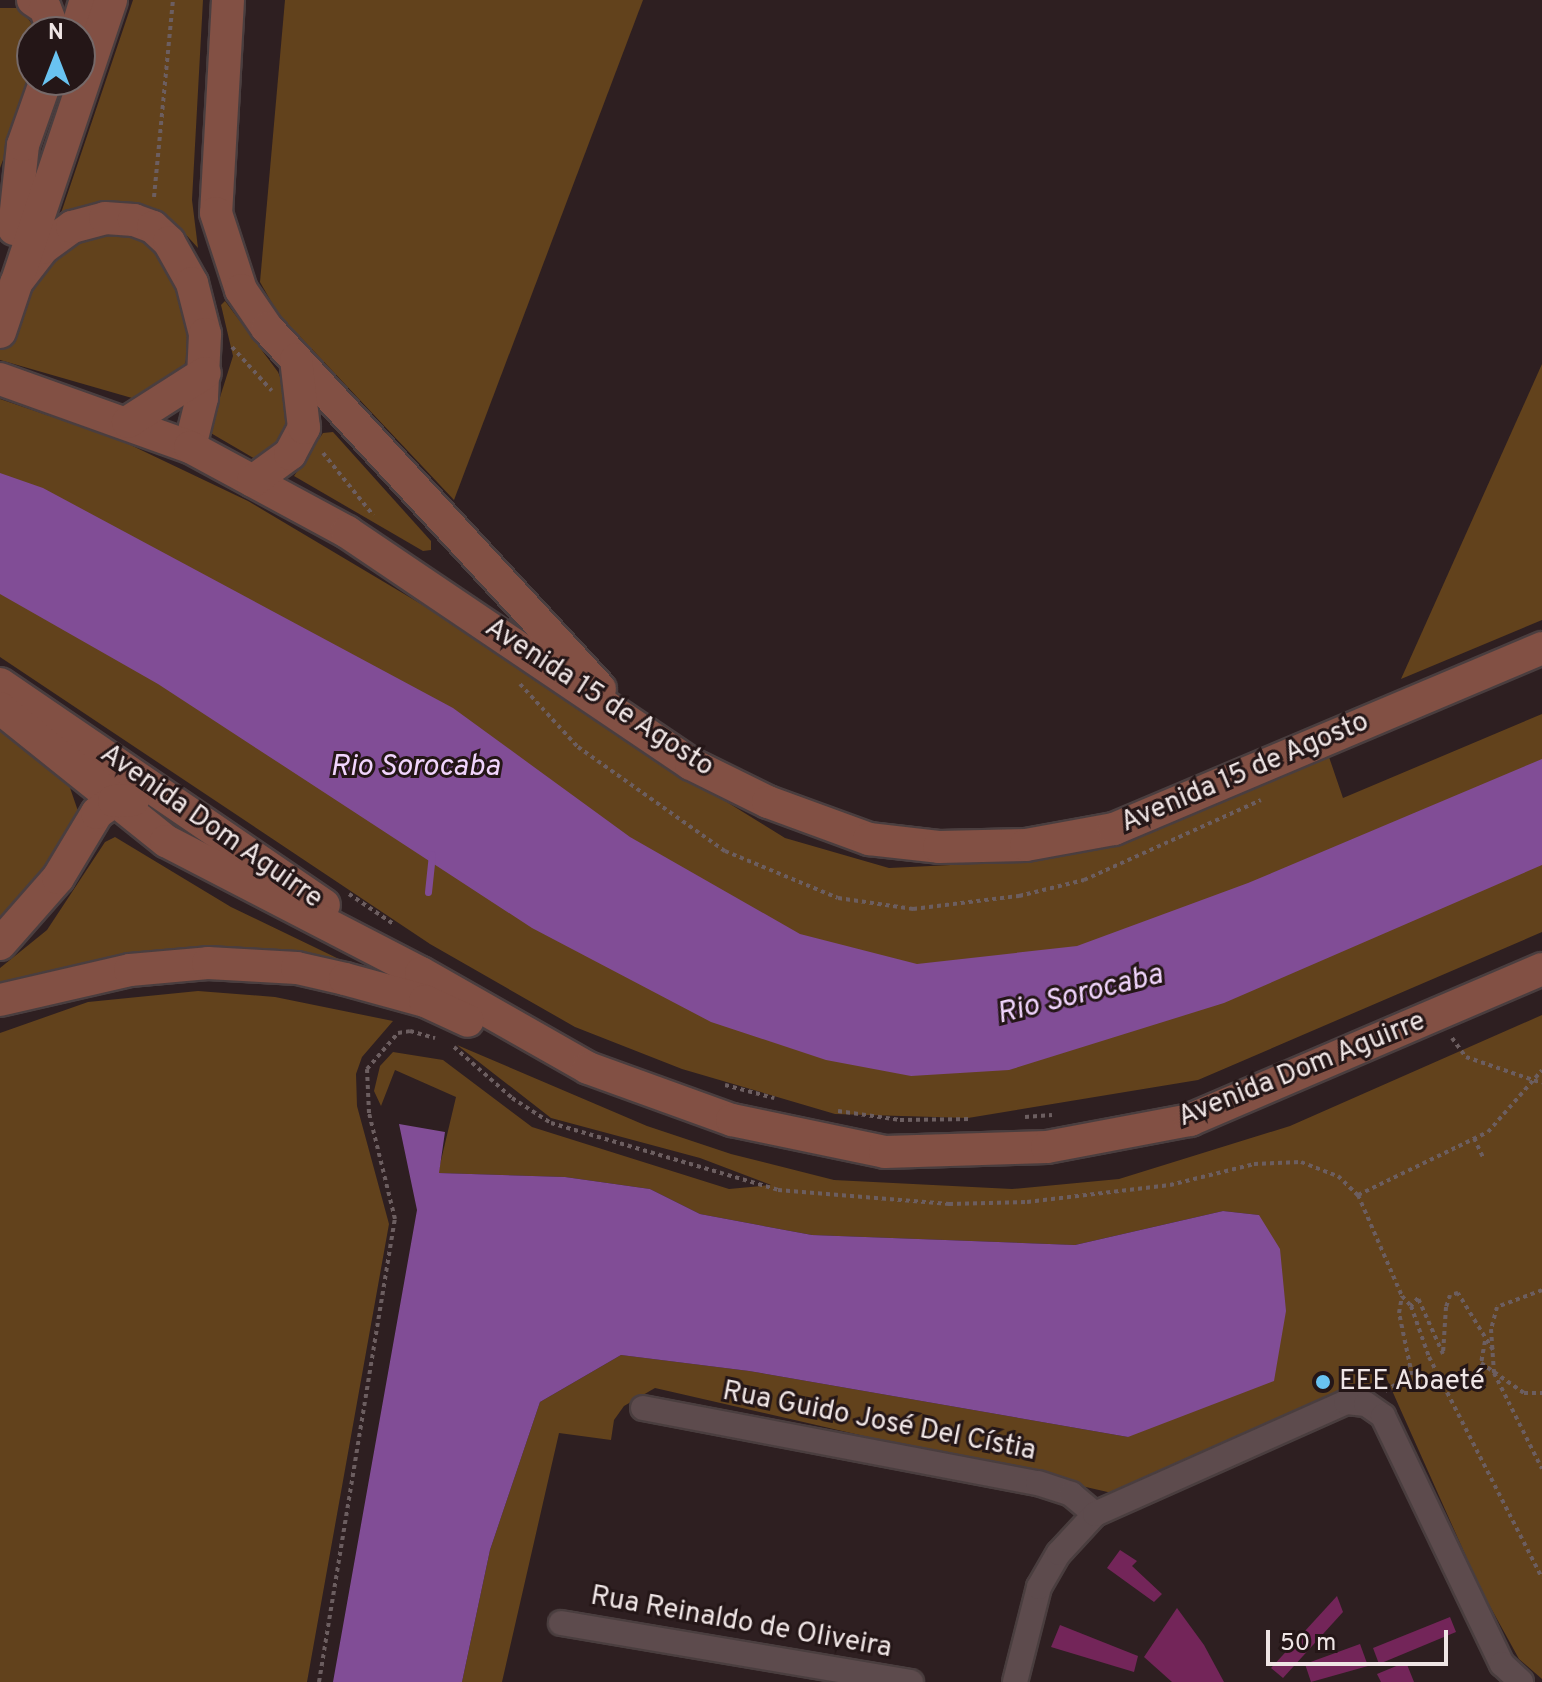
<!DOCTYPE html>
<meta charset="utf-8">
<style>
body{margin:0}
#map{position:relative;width:1542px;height:1682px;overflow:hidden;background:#2e1f21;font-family:Overpass,sans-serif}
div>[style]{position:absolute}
.green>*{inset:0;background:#62421c}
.water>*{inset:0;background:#814d96}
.stream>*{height:7px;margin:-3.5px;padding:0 3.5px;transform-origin:3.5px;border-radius:3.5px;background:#814d96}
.building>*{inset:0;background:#732559}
.path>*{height:4px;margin-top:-2px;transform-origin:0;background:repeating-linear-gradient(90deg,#6c5e60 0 4px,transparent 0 8px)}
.roads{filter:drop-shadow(2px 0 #4a3e3f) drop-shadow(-2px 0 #4a3e3f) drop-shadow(0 2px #4a3e3f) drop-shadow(0 -2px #4a3e3f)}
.minor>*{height:24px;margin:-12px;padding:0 12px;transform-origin:12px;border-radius:12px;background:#5d4b4d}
.secondary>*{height:32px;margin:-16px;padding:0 16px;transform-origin:16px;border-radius:16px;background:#825044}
.dots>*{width:22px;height:22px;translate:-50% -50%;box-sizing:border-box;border:4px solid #241617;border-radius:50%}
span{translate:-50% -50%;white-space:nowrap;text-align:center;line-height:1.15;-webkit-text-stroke:6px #241617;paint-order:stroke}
.street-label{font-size:28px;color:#efe5e5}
.poi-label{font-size:28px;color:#efe5e5}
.left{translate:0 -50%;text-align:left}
.water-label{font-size:30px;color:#f1d5fd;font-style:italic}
.north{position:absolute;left:16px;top:16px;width:80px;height:80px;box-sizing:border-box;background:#241617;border:2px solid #756969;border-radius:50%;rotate:0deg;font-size:22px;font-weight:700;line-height:32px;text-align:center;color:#efe5e5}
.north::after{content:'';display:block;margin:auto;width:28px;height:36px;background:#69c3f1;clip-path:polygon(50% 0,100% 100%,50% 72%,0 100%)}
.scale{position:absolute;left:1266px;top:1630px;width:182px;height:36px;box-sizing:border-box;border:4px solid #efe5e5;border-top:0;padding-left:10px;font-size:24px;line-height:28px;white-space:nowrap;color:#efe5e5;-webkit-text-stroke:6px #241617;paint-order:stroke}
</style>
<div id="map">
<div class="green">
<i style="clip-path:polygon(133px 0,203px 0,192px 200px,198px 248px,180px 228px,153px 213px,61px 213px)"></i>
<i style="clip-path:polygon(285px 0,643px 0,454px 500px,277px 312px,260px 282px)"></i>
<i style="clip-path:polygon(0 8px,20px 8px,38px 32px,32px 32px,33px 80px,0 168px)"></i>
<i style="clip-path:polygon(98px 229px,128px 234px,151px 247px,173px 271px,184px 310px,190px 346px,181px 377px,132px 398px,0 360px,0 285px)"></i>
<i style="clip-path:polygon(225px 301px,278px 372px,294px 411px,281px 446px,257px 460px,209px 432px,233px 356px,221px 305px)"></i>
<i style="clip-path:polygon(1542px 364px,1542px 620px,1401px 679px)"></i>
<i style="clip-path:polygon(0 399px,120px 440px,248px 501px,505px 654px,625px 739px,785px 838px,889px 868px,1013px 862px,1134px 834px,1329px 757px,1343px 798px,1542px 714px,1542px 932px,1198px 1080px,968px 1118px,835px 1114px,682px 1069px,575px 1027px,430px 944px,0 657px)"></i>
<i style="clip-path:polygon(333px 432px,431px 541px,431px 550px,423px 551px,294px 476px,323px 433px)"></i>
<i style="clip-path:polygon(0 729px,68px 782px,78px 811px,72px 842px,0 928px)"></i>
<i style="clip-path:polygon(115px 837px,231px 907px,397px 987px,288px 960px,0 989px,0 968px,47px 930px,105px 842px)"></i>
<i style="clip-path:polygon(198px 991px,275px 997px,393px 1021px,362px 1057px,356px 1074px,357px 1106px,389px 1224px,307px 1682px,0 1682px,0 1033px,88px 1002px)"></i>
<i style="clip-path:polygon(1542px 1015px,1542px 1679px,1519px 1659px,1481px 1590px,1386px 1377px,1112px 1493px,655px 1388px,624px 1406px,614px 1420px,611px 1440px,559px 1433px,502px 1682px,462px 1682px,490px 1550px,540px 1402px,621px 1355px,749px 1371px,1128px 1437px,1259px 1215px,1223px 1211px,1075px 1245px,812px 1235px,700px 1214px,650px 1189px,565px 1177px,438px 1173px,456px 1097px,395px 1070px,381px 1106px,374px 1091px,380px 1066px,393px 1052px,443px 1060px,532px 1127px,729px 1189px,771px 1185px,700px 1158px,551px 1118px,457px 1045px,647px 1126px,731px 1154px,834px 1180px,1012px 1189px,1119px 1179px,1290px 1126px)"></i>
</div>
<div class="water">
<i style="clip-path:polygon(0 473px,43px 488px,453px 708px,630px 837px,800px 934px,917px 964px,1077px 946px,1248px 883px,1542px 759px,1542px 865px,1224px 1003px,1009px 1070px,911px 1076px,826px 1060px,711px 1022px,532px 928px,158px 684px,0 594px)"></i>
<i style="clip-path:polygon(399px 1124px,445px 1132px,439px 1173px,565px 1177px,650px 1189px,700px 1214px,812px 1235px,1075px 1245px,1223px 1211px,1259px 1215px,1280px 1249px,1286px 1311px,1274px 1381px,1128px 1437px,749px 1371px,621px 1355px,540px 1402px,490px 1550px,462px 1682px,333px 1682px,417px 1210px)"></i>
</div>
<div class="stream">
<i style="left:428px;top:892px;width:38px;rotate:-84deg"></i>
</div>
<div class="building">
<i style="clip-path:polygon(1327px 1371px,1333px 1387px,1319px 1392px,1313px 1377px)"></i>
<i style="clip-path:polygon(1120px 1550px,1137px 1561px,1132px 1566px,1162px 1594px,1154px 1602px,1107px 1568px)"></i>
<i style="clip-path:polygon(1337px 1596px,1343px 1612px,1283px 1678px,1271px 1668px)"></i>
<i style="clip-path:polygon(1177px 1608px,1204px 1645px,1224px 1682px,1172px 1682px,1144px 1657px)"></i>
<i style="clip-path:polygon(1450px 1617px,1456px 1632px,1379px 1664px,1373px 1648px)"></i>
<i style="clip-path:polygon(1060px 1625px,1138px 1656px,1134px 1672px,1051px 1647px)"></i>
<i style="clip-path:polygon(1360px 1644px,1368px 1666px,1311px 1682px,1305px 1664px)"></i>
<i style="clip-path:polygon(1406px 1662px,1414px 1682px,1381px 1682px,1377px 1674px)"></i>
</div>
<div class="path">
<i style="left:154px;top:197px;width:198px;rotate:-84.5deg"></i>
<i style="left:232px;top:347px;width:59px;rotate:47.7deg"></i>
<i style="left:323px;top:453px;width:80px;rotate:51.1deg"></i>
<i style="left:520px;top:684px;width:86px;rotate:47.4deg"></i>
<i style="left:578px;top:747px;width:180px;rotate:35.3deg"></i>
<i style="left:725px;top:851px;width:122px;rotate:22.6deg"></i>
<i style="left:838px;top:898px;width:76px;rotate:8.3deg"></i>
<i style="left:913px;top:909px;width:107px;rotate:-7deg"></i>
<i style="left:1019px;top:896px;width:67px;rotate:-13.8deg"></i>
<i style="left:1084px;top:880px;width:194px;rotate:-24.3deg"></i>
<i style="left:349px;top:894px;width:55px;rotate:34deg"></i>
<i style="left:1452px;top:1038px;width:24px;rotate:54deg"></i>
<i style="left:1466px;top:1057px;width:80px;rotate:18.9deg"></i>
<i style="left:454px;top:1047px;width:77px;rotate:41.3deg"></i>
<i style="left:512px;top:1098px;width:46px;rotate:32.7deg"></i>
<i style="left:551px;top:1123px;width:237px;rotate:16.4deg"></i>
<i style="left:778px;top:1190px;width:172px;rotate:4.7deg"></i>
<i style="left:949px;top:1204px;width:78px;rotate:-1.5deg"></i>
<i style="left:1027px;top:1202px;width:144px;rotate:-6.8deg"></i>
<i style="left:1170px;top:1185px;width:87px;rotate:-14deg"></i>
<i style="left:1254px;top:1164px;width:47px;rotate:-2.4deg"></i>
<i style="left:1301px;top:1162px;width:40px;rotate:21deg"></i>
<i style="left:1338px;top:1176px;width:28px;rotate:44deg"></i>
<i style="left:1358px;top:1195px;width:110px;rotate:66.5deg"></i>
<i style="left:725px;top:1085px;width:51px;rotate:14.9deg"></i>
<i style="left:838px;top:1111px;width:63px;rotate:8.3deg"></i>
<i style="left:900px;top:1120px;width:72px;rotate:-0.8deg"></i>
<i style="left:1025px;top:1117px;width:27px;rotate:-4deg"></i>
<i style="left:1474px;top:1138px;width:21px;rotate:65deg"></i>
<i style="left:1358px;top:1195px;width:144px;rotate:-25.9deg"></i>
<i style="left:1488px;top:1132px;width:82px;rotate:-48.9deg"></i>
<i style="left:1542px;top:1290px;width:48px;rotate:159.3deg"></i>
<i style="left:1497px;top:1307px;width:23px;rotate:105deg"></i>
<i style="left:1491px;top:1329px;width:44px;rotate:86.1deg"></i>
<i style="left:1494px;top:1373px;width:107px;rotate:63.4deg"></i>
<i style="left:1485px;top:1341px;width:22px;rotate:100deg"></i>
<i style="left:1481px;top:1363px;width:52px;rotate:34.9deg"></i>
<i style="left:1524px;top:1393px;width:18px"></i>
<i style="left:1493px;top:1350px;width:67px;rotate:-121.6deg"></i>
<i style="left:1458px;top:1293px;width:8px;rotate:166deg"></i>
<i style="left:1450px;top:1295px;width:13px;rotate:108deg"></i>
<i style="left:1446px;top:1307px;width:47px;rotate:93.7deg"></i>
<i style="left:1443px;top:1354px;width:61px;rotate:-114.1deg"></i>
<i style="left:1418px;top:1298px;width:11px;rotate:131deg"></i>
<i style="left:1411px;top:1306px;width:54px;rotate:70.6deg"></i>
<i style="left:1429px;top:1357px;width:248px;rotate:62.9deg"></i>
<i style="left:1385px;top:1391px;width:31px;rotate:-31deg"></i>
<i style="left:1412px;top:1375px;width:63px;rotate:-101.8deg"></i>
<i style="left:1399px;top:1313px;width:17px;rotate:-80deg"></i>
<i style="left:1402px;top:1296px;width:13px;rotate:48deg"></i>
<i style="left:319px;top:1682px;width:469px;rotate:-80.7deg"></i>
<i style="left:395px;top:1219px;width:109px;rotate:-103.8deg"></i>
<i style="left:369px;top:1113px;width:44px;rotate:-92.6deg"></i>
<i style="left:367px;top:1069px;width:48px;rotate:-49.3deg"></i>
<i style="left:398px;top:1033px;width:12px;rotate:-9deg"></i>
<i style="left:410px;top:1031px;width:26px;rotate:16deg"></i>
</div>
<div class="roads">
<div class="minor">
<i style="left:643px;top:1408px;width:402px;rotate:10.8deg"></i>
<i style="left:1038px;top:1483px;width:35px;rotate:18deg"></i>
<i style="left:1071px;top:1494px;width:31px;rotate:40deg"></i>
<i style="left:561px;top:1623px;width:355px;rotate:9.6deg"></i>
<i style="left:1015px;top:1682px;width:98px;rotate:-75.8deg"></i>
<i style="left:1039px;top:1587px;width:39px;rotate:-60deg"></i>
<i style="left:1059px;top:1553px;width:53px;rotate:-47.3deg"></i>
<i style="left:1095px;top:1514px;width:275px;rotate:-24deg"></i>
<i style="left:1346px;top:1402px;width:20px;rotate:6deg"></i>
<i style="left:1366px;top:1404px;width:21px;rotate:35deg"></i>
<i style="left:1383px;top:1416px;width:275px;rotate:64.4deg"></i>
<i style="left:1502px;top:1664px;width:26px;rotate:43deg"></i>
</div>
<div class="secondary">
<i style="left:33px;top:0;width:14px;rotate:34deg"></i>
<i style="left:45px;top:8px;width:26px;rotate:69deg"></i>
<i style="left:228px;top:0;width:213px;rotate:93.2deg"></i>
<i style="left:216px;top:213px;width:81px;rotate:72deg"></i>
<i style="left:241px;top:290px;width:46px;rotate:55.6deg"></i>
<i style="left:267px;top:328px;width:491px;rotate:47.3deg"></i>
<i style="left:76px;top:32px;width:34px;rotate:-73deg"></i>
<i style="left:14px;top:229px;width:84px;rotate:-83.9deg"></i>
<i style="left:23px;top:145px;width:69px;rotate:-70.5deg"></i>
<i style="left:16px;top:283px;width:44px;rotate:-52.4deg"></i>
<i style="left:43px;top:248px;width:36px;rotate:-36deg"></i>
<i style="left:72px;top:227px;width:34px;rotate:-15deg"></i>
<i style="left:105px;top:218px;width:29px;rotate:4deg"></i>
<i style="left:134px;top:220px;width:20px;rotate:20deg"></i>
<i style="left:153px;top:227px;width:22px;rotate:43deg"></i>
<i style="left:169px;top:242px;width:47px;rotate:60.7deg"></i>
<i style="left:192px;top:283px;width:53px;rotate:75.7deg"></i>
<i style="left:205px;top:334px;width:64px;rotate:92.7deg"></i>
<i style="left:202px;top:398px;width:50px;rotate:103.8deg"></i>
<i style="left:0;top:332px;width:350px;rotate:-71.5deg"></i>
<i style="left:0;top:379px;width:202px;rotate:19.7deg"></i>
<i style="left:190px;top:447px;width:179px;rotate:28.4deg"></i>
<i style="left:347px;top:532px;width:415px;rotate:34deg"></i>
<i style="left:691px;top:764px;width:86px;rotate:26.3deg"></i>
<i style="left:768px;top:802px;width:108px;rotate:20.1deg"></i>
<i style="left:869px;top:839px;width:70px;rotate:6.5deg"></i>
<i style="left:939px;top:847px;width:87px;rotate:-1.3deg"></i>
<i style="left:1026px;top:845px;width:89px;rotate:-10.3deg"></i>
<i style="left:1114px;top:829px;width:465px;rotate:-22.9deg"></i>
<i style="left:128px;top:422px;width:91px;rotate:-32.5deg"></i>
<i style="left:253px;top:481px;width:46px;rotate:-36.1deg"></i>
<i style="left:290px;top:454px;width:30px;rotate:-62deg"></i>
<i style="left:304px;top:428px;width:69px;rotate:-96.6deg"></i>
<i style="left:0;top:684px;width:392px;rotate:34.3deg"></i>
<i style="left:0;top:708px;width:213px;rotate:38.7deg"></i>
<i style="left:166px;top:841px;width:287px;rotate:27.4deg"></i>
<i style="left:421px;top:973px;width:192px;rotate:29.6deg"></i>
<i style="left:588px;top:1068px;width:153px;rotate:19.9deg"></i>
<i style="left:732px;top:1120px;width:156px;rotate:11.8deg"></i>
<i style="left:885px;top:1152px;width:162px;rotate:-1.8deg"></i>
<i style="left:1047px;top:1147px;width:146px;rotate:-10.7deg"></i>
<i style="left:1190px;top:1120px;width:383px;rotate:-23.2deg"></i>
<i style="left:0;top:944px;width:88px;rotate:-48.7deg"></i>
<i style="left:58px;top:878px;width:76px;rotate:-59deg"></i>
<i style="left:97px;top:813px;width:21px;rotate:-35deg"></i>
<i style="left:114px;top:801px;width:19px;rotate:-3deg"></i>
<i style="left:0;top:1000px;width:133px;rotate:-13deg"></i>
<i style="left:130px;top:970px;width:78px;rotate:-5.1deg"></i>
<i style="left:208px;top:963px;width:89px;rotate:3.2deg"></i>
<i style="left:297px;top:968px;width:49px;rotate:12.9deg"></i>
<i style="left:345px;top:979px;width:83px;rotate:15.4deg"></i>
<i style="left:425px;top:1001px;width:47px;rotate:24.9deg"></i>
</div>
</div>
<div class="dots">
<i style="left:1323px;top:1382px;background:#69c3f1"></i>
</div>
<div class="street-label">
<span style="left:599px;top:698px;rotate:33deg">Avenida 15 de Agosto</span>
<span style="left:1245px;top:773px;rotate:-23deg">Avenida 15 de Agosto</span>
<span style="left:211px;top:827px;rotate:35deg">Avenida Dom Aguirre</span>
<span style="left:1302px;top:1070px;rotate:-22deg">Avenida Dom Aguirre</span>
<span style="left:879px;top:1422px;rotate:11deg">Rua Guido José Del Cístia</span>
<span style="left:741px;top:1623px;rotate:10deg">Rua Reinaldo de Oliveira</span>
</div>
<div class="poi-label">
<span class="left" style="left:1339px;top:1382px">EEE Abaeté</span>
</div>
<div class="water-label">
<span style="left:415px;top:768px">Rio Sorocaba</span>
<span style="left:1080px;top:996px;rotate:-14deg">Rio Sorocaba</span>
</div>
<div class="north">N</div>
<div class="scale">50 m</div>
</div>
